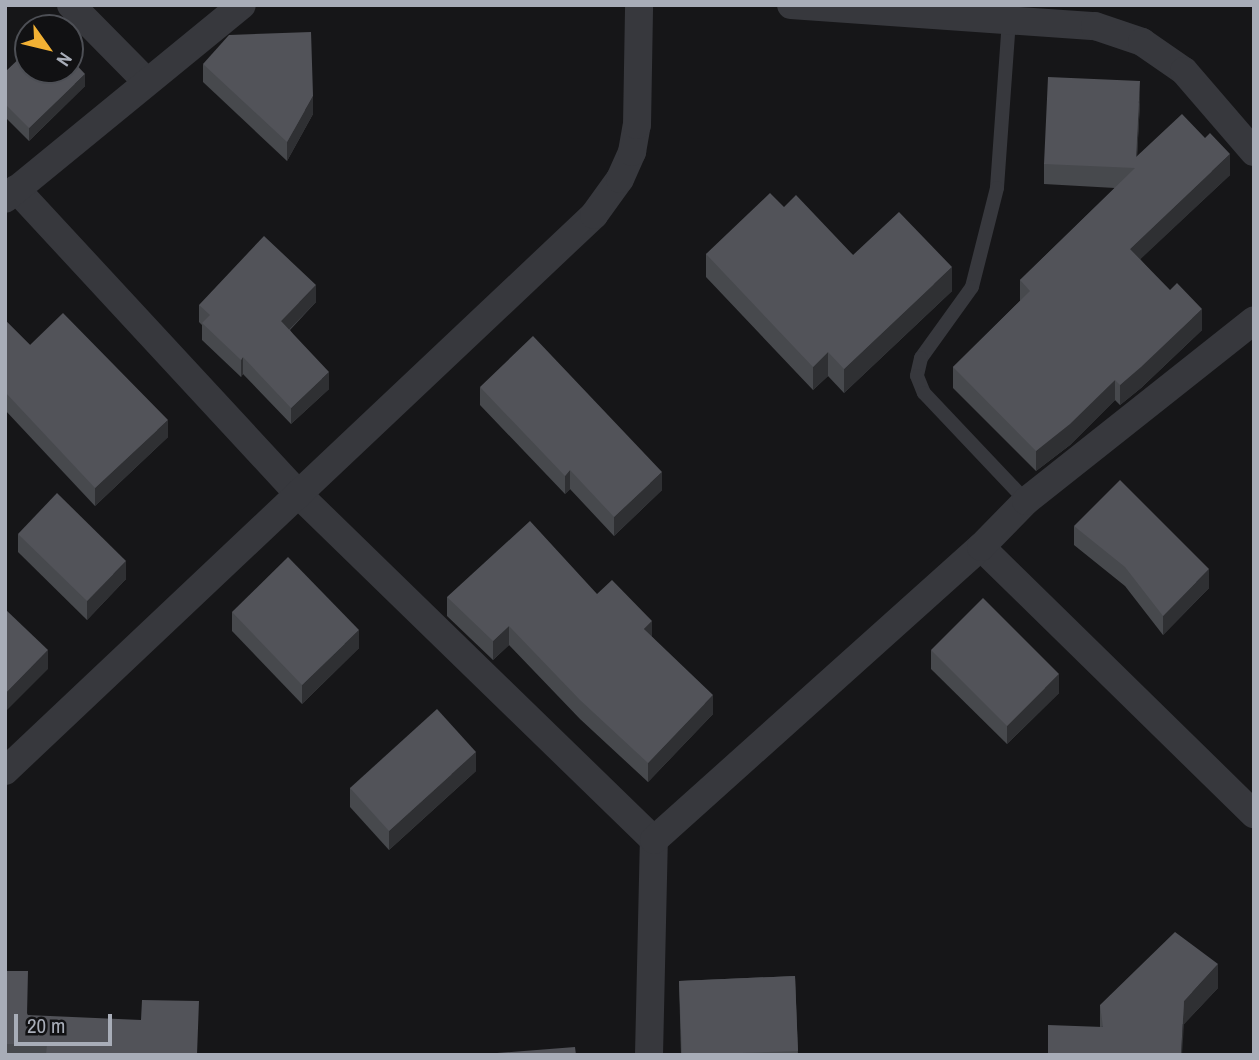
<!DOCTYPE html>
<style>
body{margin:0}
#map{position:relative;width:1259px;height:1060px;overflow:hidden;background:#161618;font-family:"Archivo Narrow",sans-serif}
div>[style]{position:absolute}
.service>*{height:14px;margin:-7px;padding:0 7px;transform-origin:7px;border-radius:7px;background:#37383d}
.minor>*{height:28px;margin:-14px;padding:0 14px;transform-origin:14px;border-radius:14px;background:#37383d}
.wall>*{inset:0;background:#47494d}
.shaded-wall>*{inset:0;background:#2f3033}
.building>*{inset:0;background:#525359}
span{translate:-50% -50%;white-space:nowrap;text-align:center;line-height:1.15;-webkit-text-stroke:5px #111113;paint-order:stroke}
.frame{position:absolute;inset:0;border:7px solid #a8adb8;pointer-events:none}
.north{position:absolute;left:14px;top:14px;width:70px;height:70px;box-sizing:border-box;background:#111113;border:2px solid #4d4f55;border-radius:50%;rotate:124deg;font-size:19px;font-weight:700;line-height:28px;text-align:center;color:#a8adb8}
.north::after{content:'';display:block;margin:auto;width:24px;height:32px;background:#f2b134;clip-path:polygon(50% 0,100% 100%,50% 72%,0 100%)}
.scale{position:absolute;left:14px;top:1014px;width:98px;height:32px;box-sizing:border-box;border:4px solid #a8adb8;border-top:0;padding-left:9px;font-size:21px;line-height:24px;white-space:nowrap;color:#a8adb8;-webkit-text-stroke:5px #111113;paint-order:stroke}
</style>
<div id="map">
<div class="service">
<i style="left:1009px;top:20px;width:168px;rotate:94.1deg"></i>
<i style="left:997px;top:188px;width:102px;rotate:104.2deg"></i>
<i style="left:972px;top:287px;width:87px;rotate:125.7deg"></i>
<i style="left:921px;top:358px;width:18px;rotate:103deg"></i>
<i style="left:917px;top:376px;width:18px;rotate:68deg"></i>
<i style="left:924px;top:393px;width:149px;rotate:46.6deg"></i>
</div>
<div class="minor">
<i style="left:71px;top:5px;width:107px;rotate:45.4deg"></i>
<i style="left:791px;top:5px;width:305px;rotate:4deg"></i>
<i style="left:1095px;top:26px;width:50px;rotate:18.8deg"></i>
<i style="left:1142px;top:42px;width:51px;rotate:34.6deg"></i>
<i style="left:1184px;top:71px;width:107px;rotate:49.2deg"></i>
<i style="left:16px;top:189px;width:415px;rotate:47.2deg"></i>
<i style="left:298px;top:494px;width:496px;rotate:44.2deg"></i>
<i style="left:5px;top:199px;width:306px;rotate:-39.3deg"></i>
<i style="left:981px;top:547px;width:382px;rotate:44.4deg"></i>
<i style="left:5px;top:771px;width:810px;rotate:-43.35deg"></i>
<i style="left:594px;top:215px;width:44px;rotate:-54.2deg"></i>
<i style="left:620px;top:179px;width:30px;rotate:-66deg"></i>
<i style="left:632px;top:152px;width:27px;rotate:-80deg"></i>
<i style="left:637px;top:125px;width:120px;rotate:-89deg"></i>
<i style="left:649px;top:1055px;width:215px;rotate:-88.7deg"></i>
<i style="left:654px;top:840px;width:439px;rotate:-41.9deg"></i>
<i style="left:981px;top:547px;width:64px;rotate:-45.6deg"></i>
<i style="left:1026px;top:501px;width:291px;rotate:-38.4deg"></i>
</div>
<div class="wall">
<i style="clip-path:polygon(203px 64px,313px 114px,287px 161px,203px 82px)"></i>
<i style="clip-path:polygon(5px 72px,85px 86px,29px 141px,5px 117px)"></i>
<i style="clip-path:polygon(1140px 102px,1137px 156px,1230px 175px,1140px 259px,1202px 330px,1141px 388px,1120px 405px,1115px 400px,1070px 445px,1036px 471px,953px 388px,953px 367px,1020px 301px,1020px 280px,1115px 188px,1044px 184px,1044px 164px)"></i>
<i style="clip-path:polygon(784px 207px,853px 255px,952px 291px,844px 393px,828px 376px,813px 390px,706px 277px,706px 254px)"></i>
<i style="clip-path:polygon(316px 302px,290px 330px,329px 389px,291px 424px,243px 374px,241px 377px,202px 340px,202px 325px,199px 322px,199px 305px)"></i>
<i style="clip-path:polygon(5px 320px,30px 345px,168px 437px,95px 506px,5px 410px)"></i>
<i style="clip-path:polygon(480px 387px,662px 490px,614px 536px,570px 489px,565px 494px,480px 405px)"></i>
<i style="clip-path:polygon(1074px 526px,1209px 588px,1163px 635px,1125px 586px,1074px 545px)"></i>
<i style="clip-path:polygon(18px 534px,126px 579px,87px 620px,18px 552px)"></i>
<i style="clip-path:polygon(597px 594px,652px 637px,713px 714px,648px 782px,580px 719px,509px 645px,493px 660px,447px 616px,447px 597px)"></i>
<i style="clip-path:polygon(232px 612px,359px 648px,302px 704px,232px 631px)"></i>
<i style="clip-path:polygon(931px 650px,1059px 693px,1007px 744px,931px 669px)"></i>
<i style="clip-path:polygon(476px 771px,389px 850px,350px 807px,350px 788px)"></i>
<i style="clip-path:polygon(5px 971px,28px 1015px,198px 1055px,5px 1055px)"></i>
<i style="clip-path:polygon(795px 976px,798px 1055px,681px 1055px,679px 981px)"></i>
<i style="clip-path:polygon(1218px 988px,1184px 1024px,1100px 1027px,1100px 1005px)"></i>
</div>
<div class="shaded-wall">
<i style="clip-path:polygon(85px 74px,85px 86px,29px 141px,29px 128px)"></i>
<i style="clip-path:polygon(1140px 81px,1140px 102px,1136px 178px,1136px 157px)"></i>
<i style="clip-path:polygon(313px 96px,313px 114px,287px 161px,287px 142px)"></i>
<i style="clip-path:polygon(1230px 154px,1230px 175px,1130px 269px,1130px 249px)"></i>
<i style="clip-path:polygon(952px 267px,952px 291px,844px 393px,844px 369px)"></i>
<i style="clip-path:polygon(316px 285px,316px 302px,281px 338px,281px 321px)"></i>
<i style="clip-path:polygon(1202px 309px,1202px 330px,1141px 388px,1120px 405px,1120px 385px)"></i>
<i style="clip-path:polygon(828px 352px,828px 376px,813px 390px,813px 367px)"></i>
<i style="clip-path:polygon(243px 357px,243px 374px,241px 377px,241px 360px)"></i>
<i style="clip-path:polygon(329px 372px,329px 389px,291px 424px,291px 408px)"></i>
<i style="clip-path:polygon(1115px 380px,1115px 400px,1070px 445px,1036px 471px,1036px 451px)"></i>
<i style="clip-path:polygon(168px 420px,168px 437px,95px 506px,95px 488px)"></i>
<i style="clip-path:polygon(570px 470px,570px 489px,565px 494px,565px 476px)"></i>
<i style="clip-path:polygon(662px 472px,662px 490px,614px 536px,614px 517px)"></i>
<i style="clip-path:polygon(126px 561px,126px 579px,87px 620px,87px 601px)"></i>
<i style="clip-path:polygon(1209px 569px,1209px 588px,1163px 635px,1163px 616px)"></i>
<i style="clip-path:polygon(652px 621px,652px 640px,644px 629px)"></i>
<i style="clip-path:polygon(509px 626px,509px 645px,493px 660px,493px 641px)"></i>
<i style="clip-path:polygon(359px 630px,359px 648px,302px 704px,302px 685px)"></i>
<i style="clip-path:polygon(48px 650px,48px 669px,5px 712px,5px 694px)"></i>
<i style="clip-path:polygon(1059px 674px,1059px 693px,1007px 744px,1007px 726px)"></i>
<i style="clip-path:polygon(713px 695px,713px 714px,648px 782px,648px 763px)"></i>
<i style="clip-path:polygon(476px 752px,476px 771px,389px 850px,389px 831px)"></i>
<i style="clip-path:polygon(1218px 964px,1218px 988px,1184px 1024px,1182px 1055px,1181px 1055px,1184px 1001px)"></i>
</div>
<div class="building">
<i style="clip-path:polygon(311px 32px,313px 96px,287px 142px,203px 64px,229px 35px)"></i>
<i style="clip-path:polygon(28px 50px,28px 70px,70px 70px,70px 58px,85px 74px,29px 128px,5px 104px,5px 72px)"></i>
<i style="clip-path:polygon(1048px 77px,1140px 81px,1136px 157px,1182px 114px,1205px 138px,1210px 133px,1230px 154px,1130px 249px,1170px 290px,1177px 283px,1202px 309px,1141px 367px,1120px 385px,1115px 380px,1070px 424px,1036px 451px,953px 367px,1030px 291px,1020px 280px,1135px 168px,1044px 164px)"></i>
<i style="clip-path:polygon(770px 193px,784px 207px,796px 195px,853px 255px,899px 212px,952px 267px,844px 369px,828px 352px,813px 367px,706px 254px)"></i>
<i style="clip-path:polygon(264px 236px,316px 285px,281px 321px,329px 372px,291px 408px,243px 357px,241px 360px,202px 323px,210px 315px,199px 305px)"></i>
<i style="clip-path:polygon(63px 313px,168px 420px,95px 488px,5px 392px,5px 320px,30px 345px)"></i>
<i style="clip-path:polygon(533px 336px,662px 472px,614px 517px,570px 470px,565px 476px,480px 387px)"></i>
<i style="clip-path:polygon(1120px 480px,1209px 569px,1163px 616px,1125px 567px,1074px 526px)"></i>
<i style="clip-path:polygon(57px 493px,126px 561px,87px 601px,18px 534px)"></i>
<i style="clip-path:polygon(530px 521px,597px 594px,612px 580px,652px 621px,644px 629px,713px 695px,648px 763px,580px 700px,509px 626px,493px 641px,447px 597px)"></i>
<i style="clip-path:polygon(288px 557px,359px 630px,302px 685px,232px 612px)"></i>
<i style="clip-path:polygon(983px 598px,1059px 674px,1007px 726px,931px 650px)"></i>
<i style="clip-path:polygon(5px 609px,48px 650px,5px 694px)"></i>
<i style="clip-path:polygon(437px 709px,476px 752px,389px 831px,350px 788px)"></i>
<i style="clip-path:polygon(1175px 932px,1218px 964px,1184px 1001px,1181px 1055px,1048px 1055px,1048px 1025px,1103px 1027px,1100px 1005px)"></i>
<i style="clip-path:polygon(5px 971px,28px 971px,27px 1015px,141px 1020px,142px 1000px,199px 1001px,197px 1055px,46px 1055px,47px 1044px,5px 1044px)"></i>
<i style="clip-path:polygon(795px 976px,798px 1051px,682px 1055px,679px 981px)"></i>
<i style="clip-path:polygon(575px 1047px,576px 1055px,471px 1055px)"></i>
</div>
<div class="frame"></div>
<div class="north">N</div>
<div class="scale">20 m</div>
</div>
